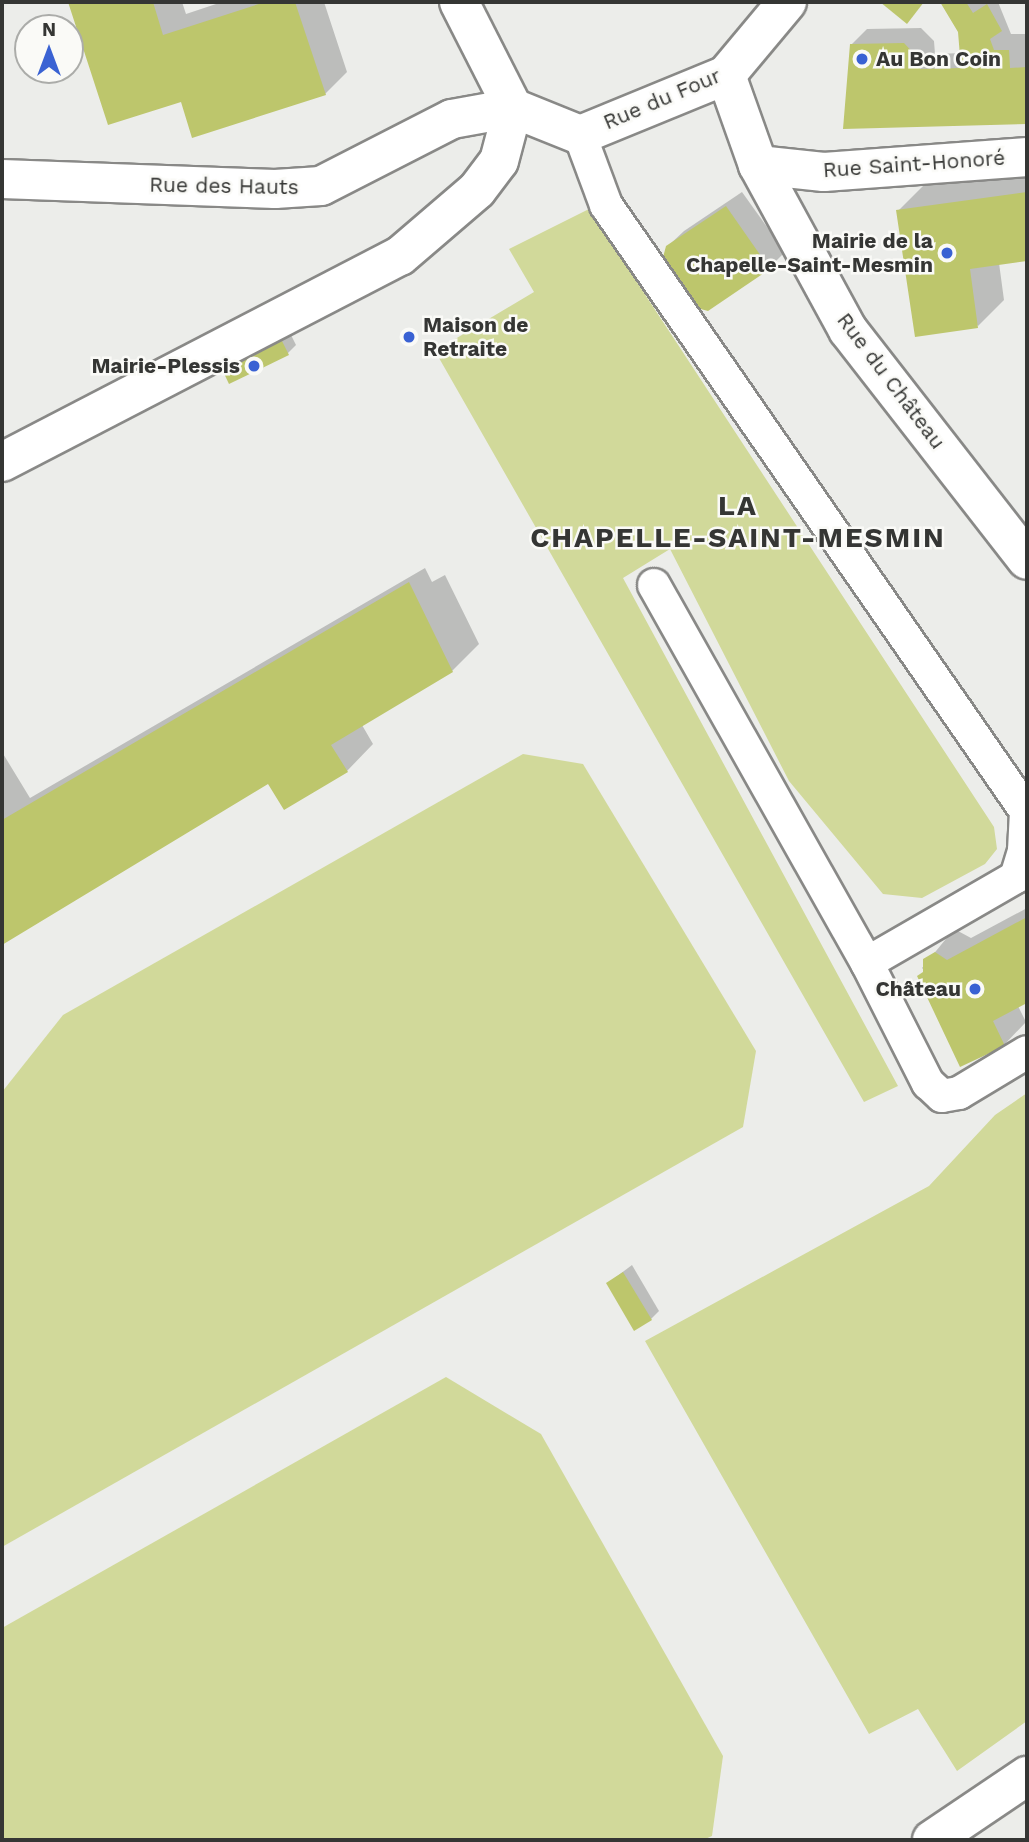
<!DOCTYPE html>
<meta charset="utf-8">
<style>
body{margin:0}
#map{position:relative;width:1029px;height:1842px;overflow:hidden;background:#ecedea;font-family:"Work Sans",sans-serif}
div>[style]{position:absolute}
.green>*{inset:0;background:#d1d99a}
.shadow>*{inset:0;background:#0003}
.building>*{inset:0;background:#bdc66c}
.roads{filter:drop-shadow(2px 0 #898987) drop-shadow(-2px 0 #898987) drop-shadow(0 2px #898987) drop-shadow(0 -2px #898987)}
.lane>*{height:32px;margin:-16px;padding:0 16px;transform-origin:16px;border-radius:16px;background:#fff}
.street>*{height:38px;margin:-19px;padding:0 19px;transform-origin:19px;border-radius:19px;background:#fff}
.dots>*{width:19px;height:19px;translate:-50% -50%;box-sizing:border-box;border:4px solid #fafaf7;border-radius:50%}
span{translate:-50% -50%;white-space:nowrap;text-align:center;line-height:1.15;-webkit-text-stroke:5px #fafaf7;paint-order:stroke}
.poi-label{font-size:21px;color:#353634;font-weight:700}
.left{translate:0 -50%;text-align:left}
.right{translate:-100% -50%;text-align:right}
.street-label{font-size:21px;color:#353634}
.district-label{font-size:28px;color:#353634;font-weight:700;letter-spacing:2px}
.frame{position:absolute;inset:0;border:4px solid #353634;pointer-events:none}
.north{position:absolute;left:14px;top:14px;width:70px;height:70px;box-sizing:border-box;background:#fafaf7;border:2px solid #abaca9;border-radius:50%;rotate:0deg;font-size:19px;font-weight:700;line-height:28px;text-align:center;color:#353634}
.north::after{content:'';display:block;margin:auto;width:24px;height:32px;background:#3a62d3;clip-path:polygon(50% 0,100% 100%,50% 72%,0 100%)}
</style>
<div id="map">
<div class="green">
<i style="clip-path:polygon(589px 209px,994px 827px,997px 849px,985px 864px,922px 898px,883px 894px,789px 781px,670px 549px,623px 578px,898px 1086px,864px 1102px,435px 351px,534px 292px,509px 249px)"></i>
<i style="clip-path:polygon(523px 754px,583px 764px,756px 1051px,743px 1127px,2px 1547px,2px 1092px,63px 1015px)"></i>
<i style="clip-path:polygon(1027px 1093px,1027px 1721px,957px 1771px,918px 1709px,869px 1734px,645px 1341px,929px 1186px,995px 1115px)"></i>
<i style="clip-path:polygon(446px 1377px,541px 1434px,723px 1756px,712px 1836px,703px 1840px,2px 1840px,2px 1628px)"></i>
</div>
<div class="shadow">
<i style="clip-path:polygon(70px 2px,182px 2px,186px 14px,222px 2px,324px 2px,347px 72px,325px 94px,182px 100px,109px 123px)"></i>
<i style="clip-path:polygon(998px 2px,1011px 34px,1025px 34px,1027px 122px,844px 127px,851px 45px,867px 29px,921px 28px,934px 41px,935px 54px,962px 53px,960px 31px,943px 3px)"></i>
<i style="clip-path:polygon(1027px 170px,1027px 259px,999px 263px,1004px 300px,978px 326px,898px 211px,925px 184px)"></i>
<i style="clip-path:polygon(742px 192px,785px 252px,769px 268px,667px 247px,684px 231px)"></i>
<i style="clip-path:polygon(289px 331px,296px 345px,288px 353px,230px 382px)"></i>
<i style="clip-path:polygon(425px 568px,432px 582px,445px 575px,479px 644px,452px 671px,362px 725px,373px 744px,347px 771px,269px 782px,2px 943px,2px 752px,30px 798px)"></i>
<i style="clip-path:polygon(1027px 908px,1027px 1001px,1018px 1006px,1026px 1022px,1004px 1045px,922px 968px,950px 934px,958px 931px,971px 938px)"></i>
<i style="clip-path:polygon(632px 1265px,659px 1311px,651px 1319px,608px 1283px)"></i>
</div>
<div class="building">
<i style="clip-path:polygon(68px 2px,153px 2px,163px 35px,265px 2px,295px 2px,326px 95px,192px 138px,181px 102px,108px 125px)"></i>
<i style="clip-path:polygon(880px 2px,924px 2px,907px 24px)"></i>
<i style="clip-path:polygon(940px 2px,966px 2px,973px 13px,987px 4px,1002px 31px,990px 39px,994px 50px,1009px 50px,1010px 68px,1027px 67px,1027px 124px,843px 129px,850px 44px,904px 43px,918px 58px,920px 69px,961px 68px,958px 32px)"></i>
<i style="clip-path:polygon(1027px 192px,1027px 261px,970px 269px,978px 328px,915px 337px,896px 210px)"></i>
<i style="clip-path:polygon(726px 206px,770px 269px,708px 311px,686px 305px,661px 265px,666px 246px)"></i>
<i style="clip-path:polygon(280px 337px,289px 355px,229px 384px,221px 367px)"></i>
<i style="clip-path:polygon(409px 582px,453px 672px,331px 745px,348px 772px,284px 810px,268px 784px,2px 945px,2px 820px)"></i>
<i style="clip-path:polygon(1027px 917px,1027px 1003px,993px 1021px,1005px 1046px,960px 1067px,917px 976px,923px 972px,923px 959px,935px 952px,947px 960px)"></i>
<i style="clip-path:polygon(623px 1272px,652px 1320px,634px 1331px,606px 1283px)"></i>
</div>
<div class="roads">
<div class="lane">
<i style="left:580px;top:135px;width:75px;rotate:69.6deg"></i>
<i style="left:606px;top:205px;width:737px;rotate:55.28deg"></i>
<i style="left:1026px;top:811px;width:40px;rotate:92.9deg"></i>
<i style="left:1024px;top:851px;width:27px;rotate:107deg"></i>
<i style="left:1016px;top:877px;width:172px;rotate:150deg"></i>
<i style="left:654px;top:585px;width:434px;rotate:60.6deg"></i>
<i style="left:867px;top:963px;width:135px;rotate:63.1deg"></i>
<i style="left:928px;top:1083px;width:19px;rotate:43deg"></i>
<i style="left:942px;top:1096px;width:17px;rotate:-10deg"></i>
<i style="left:959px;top:1093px;width:79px;rotate:-31.1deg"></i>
</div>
<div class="street">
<i style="left:459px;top:2px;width:119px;rotate:63deg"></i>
<i style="left:726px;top:75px;width:96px;rotate:70.4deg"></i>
<i style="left:758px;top:165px;width:188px;rotate:61.4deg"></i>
<i style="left:848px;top:330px;width:291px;rotate:52.1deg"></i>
<i style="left:513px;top:108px;width:72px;rotate:21.9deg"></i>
<i style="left:580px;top:135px;width:158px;rotate:-22.3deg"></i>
<i style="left:726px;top:75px;width:95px;rotate:-50.1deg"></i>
<i style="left:758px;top:165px;width:66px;rotate:6.1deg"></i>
<i style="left:824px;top:172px;width:204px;rotate:-4.2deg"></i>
<i style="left:2px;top:179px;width:273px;rotate:2.1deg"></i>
<i style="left:275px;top:189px;width:46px;rotate:-3.7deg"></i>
<i style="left:321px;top:186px;width:147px;rotate:-27.1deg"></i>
<i style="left:452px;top:119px;width:62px;rotate:-10.2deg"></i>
<i style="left:2px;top:462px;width:448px;rotate:-27.4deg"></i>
<i style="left:400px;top:256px;width:101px;rotate:-40.6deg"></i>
<i style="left:477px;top:190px;width:36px;rotate:-53deg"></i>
<i style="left:499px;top:161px;width:55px;rotate:-75.2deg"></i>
<i style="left:932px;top:1840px;width:115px;rotate:-34deg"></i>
</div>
</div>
<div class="dots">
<i style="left:862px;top:59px;background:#3a62d3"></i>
<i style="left:947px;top:253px;background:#3a62d3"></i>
<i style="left:409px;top:337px;background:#3a62d3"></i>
<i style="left:254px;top:366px;background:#3a62d3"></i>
<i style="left:975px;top:989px;background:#3a62d3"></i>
</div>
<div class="poi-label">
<span class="left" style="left:876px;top:59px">Au Bon Coin</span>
<span class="right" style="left:933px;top:253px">Mairie de la<br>Chapelle-Saint-Mesmin</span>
<span class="left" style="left:423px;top:337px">Maison de<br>Retraite</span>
<span class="right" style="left:240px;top:366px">Mairie-Plessis</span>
<span class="right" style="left:961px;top:989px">Château</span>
</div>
<div class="street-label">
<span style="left:662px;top:99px;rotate:-23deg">Rue du Four</span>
<span style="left:914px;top:164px;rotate:-4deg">Rue Saint-Honoré</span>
<span style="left:224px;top:186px;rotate:1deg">Rue des Hauts</span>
<span style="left:891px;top:381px;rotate:53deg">Rue du Château</span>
</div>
<div class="district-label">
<span style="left:738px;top:522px">LA<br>CHAPELLE-SAINT-MESMIN</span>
</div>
<div class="frame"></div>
<div class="north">N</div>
</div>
